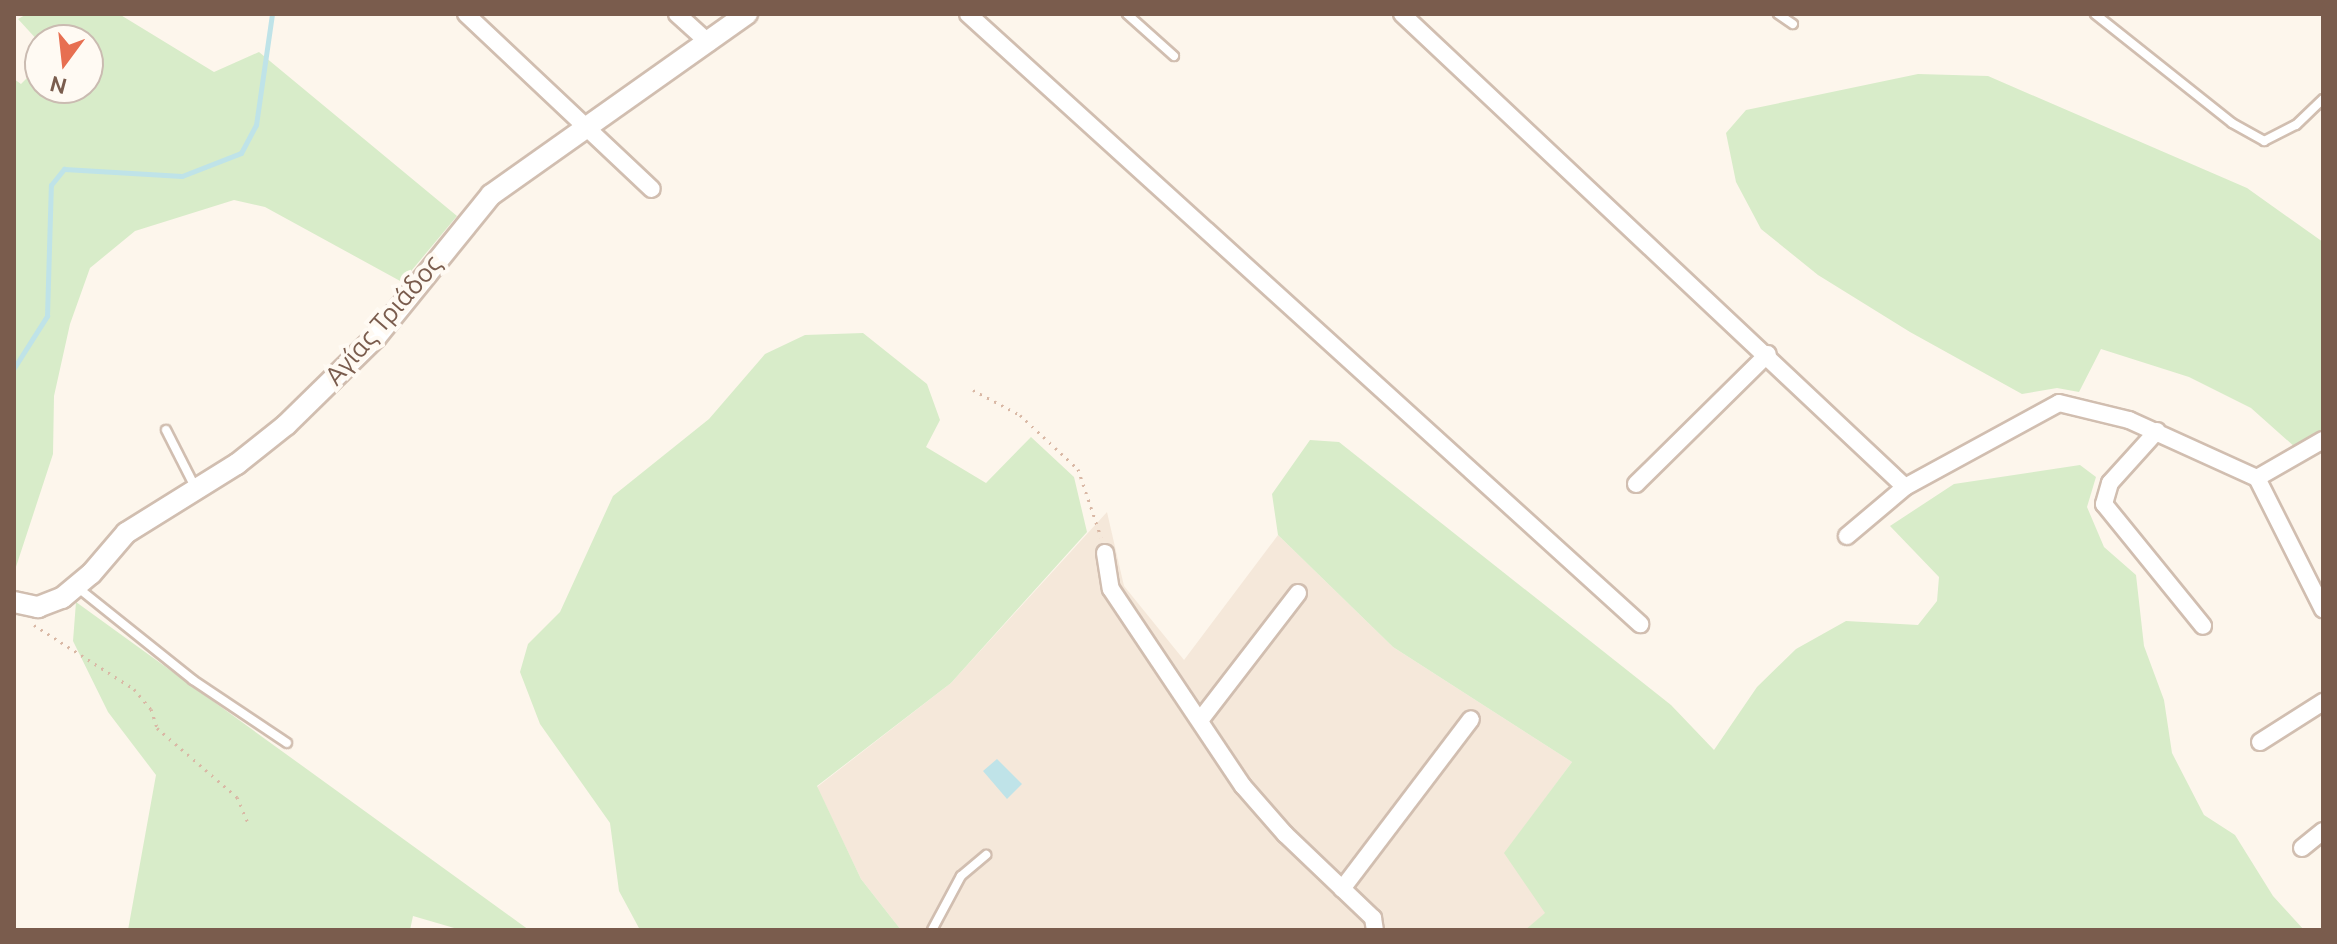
<!DOCTYPE html>
<meta charset="utf-8">
<style>
body{margin:0}
#map{position:relative;width:2337px;height:944px;overflow:hidden;background:#fdf6ec;font-family:Ubuntu,sans-serif}
div>[style]{position:absolute}
.residential>*{inset:0;background:#f5e8da}
.green>*{inset:0;background:#d8ecc9}
.water>*{inset:0;background:#bfe3e8}
.stream>*{height:5px;margin:-2.5px;padding:0 2.5px;transform-origin:2.5px;border-radius:2.5px;background:#bfe3e8}
.path>*{height:3px;margin-top:-1.5px;transform-origin:0;background:repeating-linear-gradient(90deg,#d9b8a5 0 2px,transparent 0 8px)}
.roads{filter:drop-shadow(2px 0 #d1beb0) drop-shadow(-2px 0 #d1beb0) drop-shadow(0 2px #d1beb0) drop-shadow(0 -2px #d1beb0)}
.service>*{height:8px;margin:-4px;padding:0 4px;transform-origin:4px;border-radius:4px;background:#fff}
.minor>*{height:16px;margin:-8px;padding:0 8px;transform-origin:8px;border-radius:8px;background:#fff}
.tertiary>*{height:20px;margin:-10px;padding:0 10px;transform-origin:10px;border-radius:10px;background:#fff}
span{translate:-50% -50%;white-space:nowrap;text-align:center;line-height:1.15;-webkit-text-stroke:8px #fffaf3;paint-order:stroke}
.street-label{font-size:26px;color:#7a5c4d}
.frame{position:absolute;inset:0;border:16px solid #7a5c4d;pointer-events:none}
.north{position:absolute;left:24px;top:24px;width:80px;height:80px;box-sizing:border-box;background:#fffaf3;border:2px solid #cabbb1;border-radius:50%;rotate:195deg;font-size:22px;font-weight:700;line-height:32px;text-align:center;color:#7a5c4d}
.north::after{content:'';display:block;margin:auto;width:28px;height:36px;background:#e76f51;clip-path:polygon(50% 0,100% 100%,50% 72%,0 100%)}
</style>
<div id="map">
<div class="residential">
<i style="clip-path:polygon(1107px 512px,1124px 586px,1184px 660px,1278px 535px,1393px 647px,1572px 762px,1505px 853px,1546px 913px,1525px 930px,901px 930px,861px 879px,817px 787px,951px 683px)"></i>
</div>
<div class="green">
<i style="clip-path:polygon(27px 14px,119px 14px,214px 72px,259px 52px,457px 216px,402px 282px,265px 207px,234px 200px,135px 231px,90px 268px,70px 324px,54px 396px,53px 454px,14px 573px,14px 79px,21px 84px,40px 65px,40px 88px,88px 88px,88px 40px,40px 43px,18px 19px)"></i>
<i style="clip-path:polygon(1918px 74px,1988px 76px,2247px 188px,2323px 242px,2323px 434px,2296px 448px,2251px 408px,2189px 377px,2101px 349px,2079px 392px,2057px 388px,2022px 394px,1910px 332px,1818px 275px,1761px 229px,1736px 182px,1726px 133px,1746px 110px)"></i>
<i style="clip-path:polygon(863px 333px,927px 384px,940px 420px,926px 447px,986px 483px,1031px 437px,1074px 477px,1087px 532px,951px 683px,817px 786px,861px 879px,901px 930px,640px 930px,619px 891px,610px 823px,540px 724px,520px 672px,528px 644px,560px 612px,613px 496px,709px 419px,765px 354px,805px 335px)"></i>
<i style="clip-path:polygon(1310px 440px,1339px 442px,1671px 705px,1714px 750px,1757px 687px,1796px 649px,1846px 621px,1918px 625px,1937px 601px,1939px 577px,1890px 526px,1954px 484px,2080px 465px,2096px 477px,2087px 507px,2104px 547px,2136px 575px,2144px 646px,2164px 700px,2172px 753px,2204px 815px,2235px 835px,2273px 896px,2304px 930px,1525px 930px,1545px 913px,1504px 853px,1572px 762px,1393px 647px,1278px 535px,1272px 494px)"></i>
<i style="clip-path:polygon(76px 602px,529px 930px,461px 930px,413px 916px,410px 930px,128px 930px,156px 775px,108px 712px,73px 641px)"></i>
</div>
<div class="water">
<i style="clip-path:polygon(997px 759px,1022px 784px,1007px 799px,983px 771px)"></i>
</div>
<div class="stream">
<i style="left:14px;top:368px;width:62px;rotate:-57.6deg"></i>
<i style="left:47px;top:316px;width:131px;rotate:-88.3deg"></i>
<i style="left:51px;top:185px;width:21px;rotate:-51deg"></i>
<i style="left:64px;top:169px;width:118px;rotate:3.4deg"></i>
<i style="left:182px;top:176px;width:63px;rotate:-21.3deg"></i>
<i style="left:241px;top:153px;width:32px;rotate:-62deg"></i>
<i style="left:256px;top:125px;width:112px;rotate:-81.8deg"></i>
</div>
<div class="path">
<i style="left:973px;top:390px;width:53px;rotate:28deg"></i>
<i style="left:1020px;top:415px;width:79px;rotate:43deg"></i>
<i style="left:1078px;top:469px;width:72px;rotate:71.3deg"></i>
<i style="left:34px;top:625px;width:119px;rotate:32.6deg"></i>
<i style="left:134px;top:689px;width:26px;rotate:50deg"></i>
<i style="left:151px;top:709px;width:20px;rotate:72deg"></i>
<i style="left:157px;top:728px;width:106px;rotate:40.8deg"></i>
<i style="left:237px;top:797px;width:28px;rotate:67deg"></i>
</div>
<div class="roads">
<div class="service">
<i style="left:1127px;top:14px;width:63px;rotate:41.8deg"></i>
<i style="left:1778px;top:14px;width:18px;rotate:34deg"></i>
<i style="left:2095px;top:14px;width:175px;rotate:38.5deg"></i>
<i style="left:2232px;top:123px;width:37px;rotate:29deg"></i>
<i style="left:2264px;top:141px;width:36px;rotate:-27deg"></i>
<i style="left:2296px;top:125px;width:37px;rotate:-44deg"></i>
<i style="left:166px;top:430px;width:64px;rotate:63deg"></i>
<i style="left:77px;top:587px;width:149px;rotate:38.7deg"></i>
<i style="left:193px;top:680px;width:113px;rotate:33.8deg"></i>
<i style="left:932px;top:930px;width:61px;rotate:-61.8deg"></i>
<i style="left:961px;top:876px;width:33px;rotate:-40deg"></i>
</div>
<div class="minor">
<i style="left:466px;top:14px;width:255px;rotate:43.3deg"></i>
<i style="left:677px;top:14px;width:43px;rotate:42.2deg"></i>
<i style="left:968px;top:14px;width:908px;rotate:42.23deg"></i>
<i style="left:1402px;top:14px;width:690px;rotate:43.24deg"></i>
<i style="left:2157px;top:431px;width:70px;rotate:132.1deg"></i>
<i style="left:2110px;top:483px;width:22px;rotate:106deg"></i>
<i style="left:2104px;top:504px;width:157px;rotate:50.9deg"></i>
<i style="left:2323px;top:440px;width:76px;rotate:150.1deg"></i>
<i style="left:2257px;top:478px;width:147px;rotate:63.3deg"></i>
<i style="left:1636px;top:484px;width:185px;rotate:-44.6deg"></i>
<i style="left:1847px;top:536px;width:76px;rotate:-40.2deg"></i>
<i style="left:1905px;top:487px;width:175px;rotate:-28.6deg"></i>
<i style="left:2059px;top:403px;width:72px;rotate:13.7deg"></i>
<i style="left:2129px;top:420px;width:141px;rotate:24.4deg"></i>
<i style="left:1105px;top:553px;width:36px;rotate:81deg"></i>
<i style="left:1111px;top:589px;width:237px;rotate:56.2deg"></i>
<i style="left:1243px;top:786px;width:64px;rotate:48.8deg"></i>
<i style="left:1285px;top:834px;width:122px;rotate:43.7deg"></i>
<i style="left:1373px;top:918px;width:12px;rotate:81deg"></i>
<i style="left:1201px;top:719px;width:159px;rotate:-52.4deg"></i>
<i style="left:2260px;top:742px;width:75px;rotate:-32.4deg"></i>
<i style="left:2302px;top:848px;width:27px;rotate:-39deg"></i>
<i style="left:1342px;top:889px;width:213px;rotate:-52.8deg"></i>
</div>
<div class="tertiary">
<i style="left:14px;top:602px;width:25px;rotate:12deg"></i>
<i style="left:38px;top:607px;width:26px;rotate:-21deg"></i>
<i style="left:62px;top:598px;width:38px;rotate:-40deg"></i>
<i style="left:91px;top:574px;width:54px;rotate:-49.5deg"></i>
<i style="left:126px;top:533px;width:131px;rotate:-31.9deg"></i>
<i style="left:237px;top:464px;width:63px;rotate:-38.5deg"></i>
<i style="left:286px;top:425px;width:126px;rotate:-44.4deg"></i>
<i style="left:376px;top:337px;width:183px;rotate:-51deg"></i>
<i style="left:491px;top:195px;width:314px;rotate:-35.3deg"></i>
</div>
</div>
<div class="street-label">
<span style="left:383px;top:320px;rotate:-49deg">Αγίας Τριάδος</span>
</div>
<div class="frame"></div>
<div class="north">N</div>
</div>
